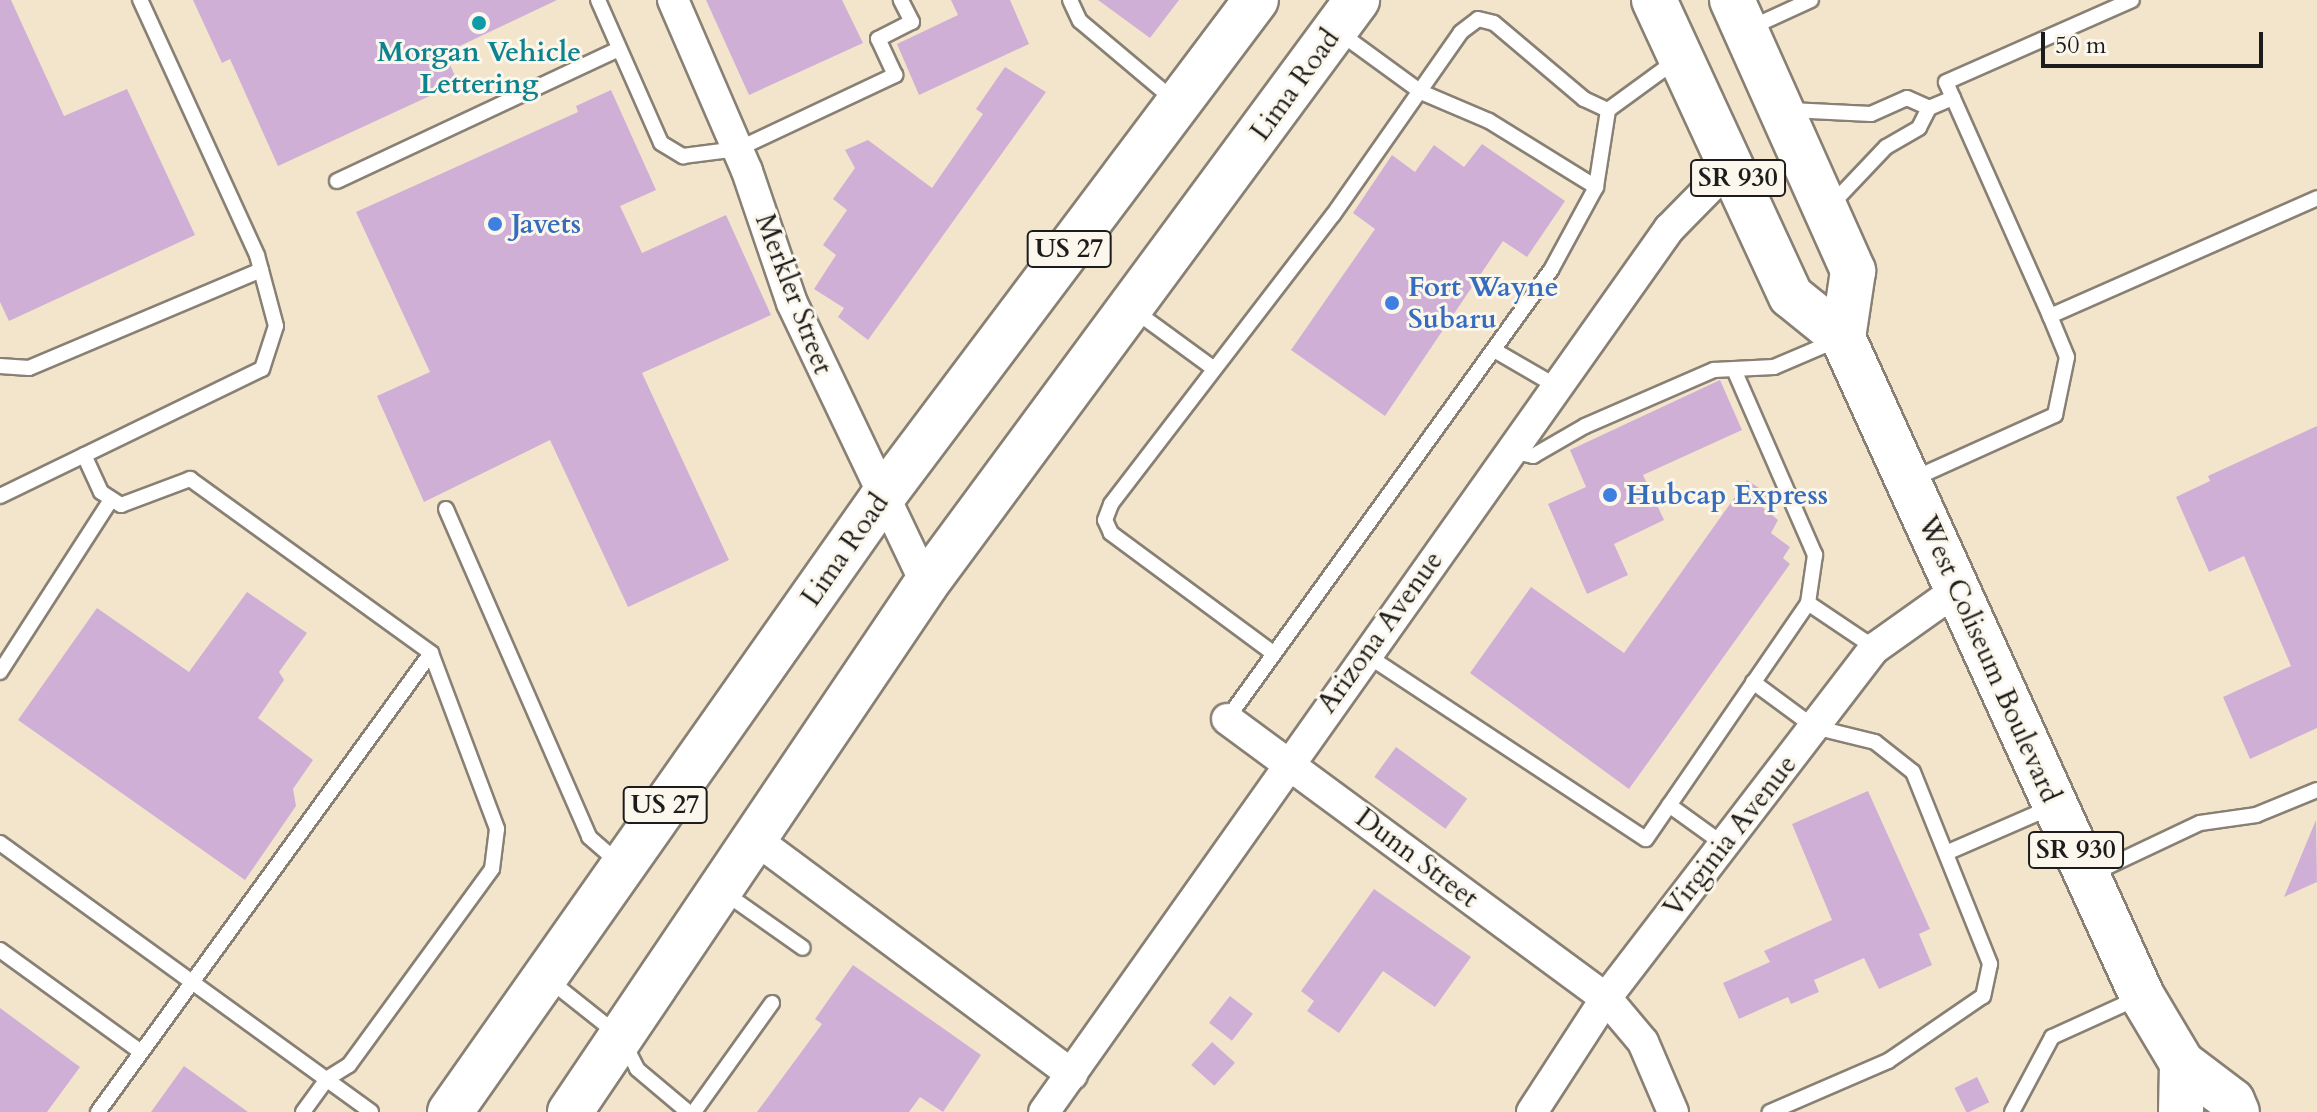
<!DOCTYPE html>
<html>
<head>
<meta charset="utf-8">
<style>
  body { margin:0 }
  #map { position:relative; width:2317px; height:1112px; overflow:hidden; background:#f3e5cc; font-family:Cardo,serif }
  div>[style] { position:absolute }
  .building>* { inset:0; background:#d0afd6; transform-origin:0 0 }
  .roads { filter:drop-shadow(2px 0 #888074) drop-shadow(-2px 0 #888074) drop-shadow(0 2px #888074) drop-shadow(0 -2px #888074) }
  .lane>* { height:14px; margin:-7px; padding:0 7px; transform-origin:7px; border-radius:7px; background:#fff }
  .street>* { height:30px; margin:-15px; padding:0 15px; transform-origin:15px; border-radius:15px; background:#fff }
  .highway>* { height:44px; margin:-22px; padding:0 22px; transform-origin:22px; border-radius:22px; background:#fff }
  .dots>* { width:22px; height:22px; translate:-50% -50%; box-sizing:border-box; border:4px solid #fbf7ec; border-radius:50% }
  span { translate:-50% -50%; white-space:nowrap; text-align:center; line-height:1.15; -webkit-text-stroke:6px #fbf7ec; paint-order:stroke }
  .shield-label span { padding:2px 6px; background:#fbf7ec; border:2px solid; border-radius:6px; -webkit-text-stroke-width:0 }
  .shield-label { font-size:26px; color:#1c1c1c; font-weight:700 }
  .culture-label { font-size:28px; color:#0d838f; font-weight:700 }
  .street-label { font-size:28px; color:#1c1c1c }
  .shop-label { font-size:28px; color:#366cbe; font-weight:700 }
  .left { translate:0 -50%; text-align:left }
  .scale { position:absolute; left:2041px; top:32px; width:222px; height:36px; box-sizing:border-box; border:4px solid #1c1c1c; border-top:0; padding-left:10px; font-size:24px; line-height:28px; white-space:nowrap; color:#1c1c1c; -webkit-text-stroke:6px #fbf7ec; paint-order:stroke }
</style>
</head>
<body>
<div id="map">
  <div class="building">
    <i style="clip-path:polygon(0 0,11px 0,64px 116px,127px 89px,195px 235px,9px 321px,0 302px)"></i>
    <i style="clip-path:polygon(193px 0,557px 0,445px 53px,458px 83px,278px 166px,230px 59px,222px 63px)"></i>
    <i style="clip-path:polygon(706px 0,842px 0,863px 43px,749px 95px)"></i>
    <i style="clip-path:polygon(951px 0,1010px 0,1029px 44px,919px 95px,897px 44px,958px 15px)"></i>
    <i style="clip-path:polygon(1098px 0,1179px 0,1150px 38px)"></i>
    <i style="clip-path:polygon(1005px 67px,1046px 92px,868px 340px,838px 317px,844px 308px,814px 289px,836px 255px,823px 245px,847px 210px,833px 199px,855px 168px,845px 150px,868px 140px,932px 188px,983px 114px,976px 109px)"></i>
    <i style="clip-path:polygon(611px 90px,656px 190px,620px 206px,642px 253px,726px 215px,771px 315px,642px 373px,729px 560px,628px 607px,550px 440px,424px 502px,377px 396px,430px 372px,356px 212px,578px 112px,576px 106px)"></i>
    <i style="clip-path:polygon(1482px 144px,1565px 201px,1527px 257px,1503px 241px,1385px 416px,1291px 350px,1375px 229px,1353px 213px,1392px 155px,1415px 172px,1434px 145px,1464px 167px)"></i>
    <i style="clip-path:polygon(1720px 380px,1742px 430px,1643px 475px,1664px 520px,1614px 544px,1628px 575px,1587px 594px,1548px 504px,1586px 487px,1570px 450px)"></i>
    <i style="clip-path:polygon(2317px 426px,2317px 728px,2250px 759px,2223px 697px,2291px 666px,2244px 556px,2209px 572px,2176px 497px,2210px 481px,2208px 476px)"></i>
    <i style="clip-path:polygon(1747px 480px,1768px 494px,1760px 505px,1778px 520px,1771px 533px,1790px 547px,1783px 558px,1790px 564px,1629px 789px,1470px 673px,1531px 587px,1624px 653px)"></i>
    <i style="clip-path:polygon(247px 592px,307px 633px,279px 672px,284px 680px,258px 718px,313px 760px,293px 789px,296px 806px,245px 880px,18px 720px,97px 608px,189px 672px)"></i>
    <i style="left:1396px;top:747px;width:88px;height:37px;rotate:36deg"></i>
    <i style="clip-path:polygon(1868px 791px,1930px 929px,1919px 934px,1932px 965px,1879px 989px,1864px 958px,1814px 980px,1819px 992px,1791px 1004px,1788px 997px,1739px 1019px,1723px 983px,1770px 962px,1764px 951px,1832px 920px,1792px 824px)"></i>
    <i style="clip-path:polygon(2316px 820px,2317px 882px,2284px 897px)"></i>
    <i style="clip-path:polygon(1374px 889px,1471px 957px,1435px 1007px,1383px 971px,1339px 1033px,1307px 1011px,1314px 1001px,1301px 991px)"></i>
    <i style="clip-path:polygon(853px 965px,981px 1055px,943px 1112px,920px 1097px,909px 1112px,757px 1112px,822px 1024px,815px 1019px)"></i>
    <i style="left:1230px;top:996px;width:29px;height:34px;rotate:38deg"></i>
    <i style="clip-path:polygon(0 1008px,80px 1067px,47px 1112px,0 1112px)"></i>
    <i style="left:1212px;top:1042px;width:31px;height:31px;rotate:42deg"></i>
    <i style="clip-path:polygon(184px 1066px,248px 1112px,151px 1112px)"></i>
    <i style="left:1977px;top:1077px;width:28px;height:25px;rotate:64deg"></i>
  </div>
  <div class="roads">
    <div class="lane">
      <i style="left:598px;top:0;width:156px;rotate:66.2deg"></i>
      <i style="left:661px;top:143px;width:26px;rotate:31deg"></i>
      <i style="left:683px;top:156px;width:55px;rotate:-7.3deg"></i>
      <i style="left:738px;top:149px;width:174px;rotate:-25.2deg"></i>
      <i style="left:895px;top:75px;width:40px;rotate:-115deg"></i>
      <i style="left:878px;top:39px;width:38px;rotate:-27deg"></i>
      <i style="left:912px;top:22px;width:25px;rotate:-117deg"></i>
      <i style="left:1070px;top:0;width:23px;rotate:65deg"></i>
      <i style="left:1080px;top:21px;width:124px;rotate:40.1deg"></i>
      <i style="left:1750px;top:28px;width:67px;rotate:-24.7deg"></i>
      <i style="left:1340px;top:33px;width:100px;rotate:36.1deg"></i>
      <i style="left:1421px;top:92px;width:74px;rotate:23.1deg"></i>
      <i style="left:1489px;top:121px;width:126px;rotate:31.7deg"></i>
      <i style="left:1953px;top:98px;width:239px;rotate:66deg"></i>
      <i style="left:2050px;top:316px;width:292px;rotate:-23.8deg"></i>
      <i style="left:1929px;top:108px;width:26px;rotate:-23deg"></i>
      <i style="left:1953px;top:98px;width:17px;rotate:-114deg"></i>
      <i style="left:1946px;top:82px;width:203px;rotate:-23.8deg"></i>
      <i style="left:1790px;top:110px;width:81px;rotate:2.8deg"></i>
      <i style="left:1871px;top:114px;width:39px;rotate:-24deg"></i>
      <i style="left:1907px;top:98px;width:24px;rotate:24deg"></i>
      <i style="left:1929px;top:108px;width:22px;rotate:117deg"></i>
      <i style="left:1919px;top:128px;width:38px;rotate:150deg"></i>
      <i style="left:1886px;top:147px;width:83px;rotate:133.5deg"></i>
      <i style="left:337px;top:181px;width:311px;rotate:-25.1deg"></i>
      <i style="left:1135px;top:311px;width:97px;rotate:36.2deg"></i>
      <i style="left:1494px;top:350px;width:72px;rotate:30.1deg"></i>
      <i style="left:0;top:366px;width:29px;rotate:4deg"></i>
      <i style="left:29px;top:368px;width:252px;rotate:-22.9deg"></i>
      <i style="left:1510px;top:451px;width:24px;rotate:12deg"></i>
      <i style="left:1533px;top:456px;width:60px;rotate:-30deg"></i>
      <i style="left:1585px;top:426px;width:141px;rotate:-23.5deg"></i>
      <i style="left:1714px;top:370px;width:60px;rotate:-2.9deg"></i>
      <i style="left:1774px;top:367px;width:66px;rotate:-23.1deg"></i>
      <i style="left:84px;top:455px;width:41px;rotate:65.3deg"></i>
      <i style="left:101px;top:492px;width:24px;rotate:33deg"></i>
      <i style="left:121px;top:505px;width:74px;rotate:-20.6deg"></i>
      <i style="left:190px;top:479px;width:297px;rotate:35.8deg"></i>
      <i style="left:431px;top:653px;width:188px;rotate:69.4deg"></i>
      <i style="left:497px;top:829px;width:40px;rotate:97.1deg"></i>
      <i style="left:492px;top:869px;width:243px;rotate:126.1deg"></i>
      <i style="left:349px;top:1065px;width:26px;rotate:148deg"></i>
      <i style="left:327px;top:1079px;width:41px;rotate:126deg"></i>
      <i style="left:1913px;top:479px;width:156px;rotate:-24.3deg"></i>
      <i style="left:2055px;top:415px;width:59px;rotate:-78.3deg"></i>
      <i style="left:2067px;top:357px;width:44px;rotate:-112.5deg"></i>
      <i style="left:0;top:496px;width:291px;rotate:-25.9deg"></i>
      <i style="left:262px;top:369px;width:45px;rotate:-72deg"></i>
      <i style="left:276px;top:326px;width:73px;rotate:-105deg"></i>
      <i style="left:257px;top:255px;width:281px;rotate:-114.6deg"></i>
      <i style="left:446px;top:509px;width:358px;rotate:66.4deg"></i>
      <i style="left:589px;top:837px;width:40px;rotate:41deg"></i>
      <i style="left:1808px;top:603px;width:81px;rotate:33.9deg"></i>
      <i style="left:1273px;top:653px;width:202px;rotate:-143.5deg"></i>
      <i style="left:1111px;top:533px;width:14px;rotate:-115deg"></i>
      <i style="left:1105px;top:520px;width:17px;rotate:-69deg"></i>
      <i style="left:1111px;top:504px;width:364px;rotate:-52.5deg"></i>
      <i style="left:1333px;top:215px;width:223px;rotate:-55deg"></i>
      <i style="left:1461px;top:32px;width:21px;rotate:-37deg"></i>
      <i style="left:1478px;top:19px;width:16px;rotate:14deg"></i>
      <i style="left:1494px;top:23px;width:118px;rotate:40.2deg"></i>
      <i style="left:1584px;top:99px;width:26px;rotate:25deg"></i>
      <i style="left:1365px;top:654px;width:336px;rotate:33.4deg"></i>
      <i style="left:1646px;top:839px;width:286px;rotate:-55.5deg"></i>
      <i style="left:1808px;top:603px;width:49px;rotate:-81.7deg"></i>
      <i style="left:1815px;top:555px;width:202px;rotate:-113.6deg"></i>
      <i style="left:0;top:672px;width:205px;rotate:-57.2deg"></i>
      <i style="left:1753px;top:682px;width:76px;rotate:36.4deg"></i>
      <i style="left:1814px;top:727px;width:63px;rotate:13.8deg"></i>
      <i style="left:1875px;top:742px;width:48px;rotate:38.3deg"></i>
      <i style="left:1913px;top:772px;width:207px;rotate:68.1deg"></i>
      <i style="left:1990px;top:964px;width:33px;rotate:102deg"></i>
      <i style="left:1983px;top:996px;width:115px;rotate:145.6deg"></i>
      <i style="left:1888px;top:1061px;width:129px;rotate:156.6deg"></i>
      <i style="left:1227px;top:719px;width:554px;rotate:-54.19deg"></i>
      <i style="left:1551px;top:270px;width:94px;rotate:-61.5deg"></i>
      <i style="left:1596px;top:187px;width:78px;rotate:-81.1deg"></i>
      <i style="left:1608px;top:110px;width:87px;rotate:-36.1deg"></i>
      <i style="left:1669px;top:805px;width:67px;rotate:35.8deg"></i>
      <i style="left:0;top:843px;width:458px;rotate:35.9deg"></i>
      <i style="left:1946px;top:853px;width:116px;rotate:-23.5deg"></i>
      <i style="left:2092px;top:874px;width:119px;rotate:-25.3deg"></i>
      <i style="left:2200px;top:823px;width:57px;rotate:-8.1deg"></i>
      <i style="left:2256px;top:815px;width:66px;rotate:-22.3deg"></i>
      <i style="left:725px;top:893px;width:95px;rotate:35.2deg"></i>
      <i style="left:0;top:950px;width:174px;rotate:35.9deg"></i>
      <i style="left:548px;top:979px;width:93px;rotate:38.5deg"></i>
      <i style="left:621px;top:1037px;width:36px;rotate:63deg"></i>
      <i style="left:637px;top:1069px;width:67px;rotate:40.1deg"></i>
      <i style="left:98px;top:1112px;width:567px;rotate:-54.04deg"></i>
      <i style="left:694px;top:1112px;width:134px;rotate:-54.4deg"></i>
      <i style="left:2012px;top:1112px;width:85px;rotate:-61.9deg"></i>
      <i style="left:2052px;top:1037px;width:94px;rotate:-24.4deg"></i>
    </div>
    <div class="street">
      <i style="left:673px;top:0;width:186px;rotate:66.6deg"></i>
      <i style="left:747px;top:171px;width:139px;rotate:71.2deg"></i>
      <i style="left:792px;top:303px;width:311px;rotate:64.5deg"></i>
      <i style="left:1227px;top:719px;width:471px;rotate:36.4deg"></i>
      <i style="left:1606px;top:998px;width:57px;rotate:49.9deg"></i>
      <i style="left:1643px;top:1042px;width:76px;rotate:66.8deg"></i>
      <i style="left:755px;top:839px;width:395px;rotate:36.6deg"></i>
      <i style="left:1044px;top:1112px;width:1082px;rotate:-54.71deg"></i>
      <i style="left:1669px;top:229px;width:90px;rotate:-45.5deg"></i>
      <i style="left:1532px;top:1112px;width:136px;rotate:-57deg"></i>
      <i style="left:1606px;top:998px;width:441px;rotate:-52.5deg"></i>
      <i style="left:1875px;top:648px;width:102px;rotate:-35.4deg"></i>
    </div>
    <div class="highway">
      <i style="left:1654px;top:0;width:326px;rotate:65.2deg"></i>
      <i style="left:1791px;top:296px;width:67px;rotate:38.9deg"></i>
      <i style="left:1843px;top:338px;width:723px;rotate:65.56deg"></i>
      <i style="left:2142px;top:996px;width:78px;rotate:59.2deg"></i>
      <i style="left:2182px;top:1063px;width:63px;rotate:37.2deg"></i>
      <i style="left:2232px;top:1101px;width:12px;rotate:66deg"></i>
      <i style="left:1732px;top:0;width:297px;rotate:65.9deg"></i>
      <i style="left:1853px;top:271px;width:68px;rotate:98.5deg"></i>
      <i style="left:450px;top:1112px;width:749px;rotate:-54.89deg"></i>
      <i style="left:881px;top:499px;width:624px;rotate:-53.08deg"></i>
      <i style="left:570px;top:1112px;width:637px;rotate:-56.01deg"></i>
      <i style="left:926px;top:584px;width:726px;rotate:-53.57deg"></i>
      <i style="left:2181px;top:1112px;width:49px;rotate:-88.8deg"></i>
    </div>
  </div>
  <div class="dots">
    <i style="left:479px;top:23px;background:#0f9aa8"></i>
    <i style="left:495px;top:224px;background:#3f7fe0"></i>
    <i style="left:1392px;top:303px;background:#3f7fe0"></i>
    <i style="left:1610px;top:495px;background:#3f7fe0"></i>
  </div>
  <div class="shield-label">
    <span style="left:1738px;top:178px">SR 930</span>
    <span style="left:1069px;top:249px">US 27</span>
    <span style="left:665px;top:805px">US 27</span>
    <span style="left:2076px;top:850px">SR 930</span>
  </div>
  <div class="culture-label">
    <span style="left:479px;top:68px">Morgan Vehicle<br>Lettering</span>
  </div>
  <div class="street-label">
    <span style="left:1295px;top:85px;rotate:-54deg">Lima Road</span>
    <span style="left:794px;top:294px;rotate:69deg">Merkler Street</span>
    <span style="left:845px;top:550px;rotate:-55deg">Lima Road</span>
    <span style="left:1380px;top:632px;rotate:-54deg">Arizona Avenue</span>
    <span style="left:1989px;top:659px;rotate:66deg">West Coliseum Boulevard</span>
    <span style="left:1730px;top:836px;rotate:-52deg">Virginia Avenue</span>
    <span style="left:1417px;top:858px;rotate:37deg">Dunn Street</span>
  </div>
  <div class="shop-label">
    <span class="left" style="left:511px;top:224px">Javets</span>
    <span class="left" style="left:1408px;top:303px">Fort Wayne<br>Subaru</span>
    <span class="left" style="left:1626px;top:495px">Hubcap Express</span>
  </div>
  <div class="scale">50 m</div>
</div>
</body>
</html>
